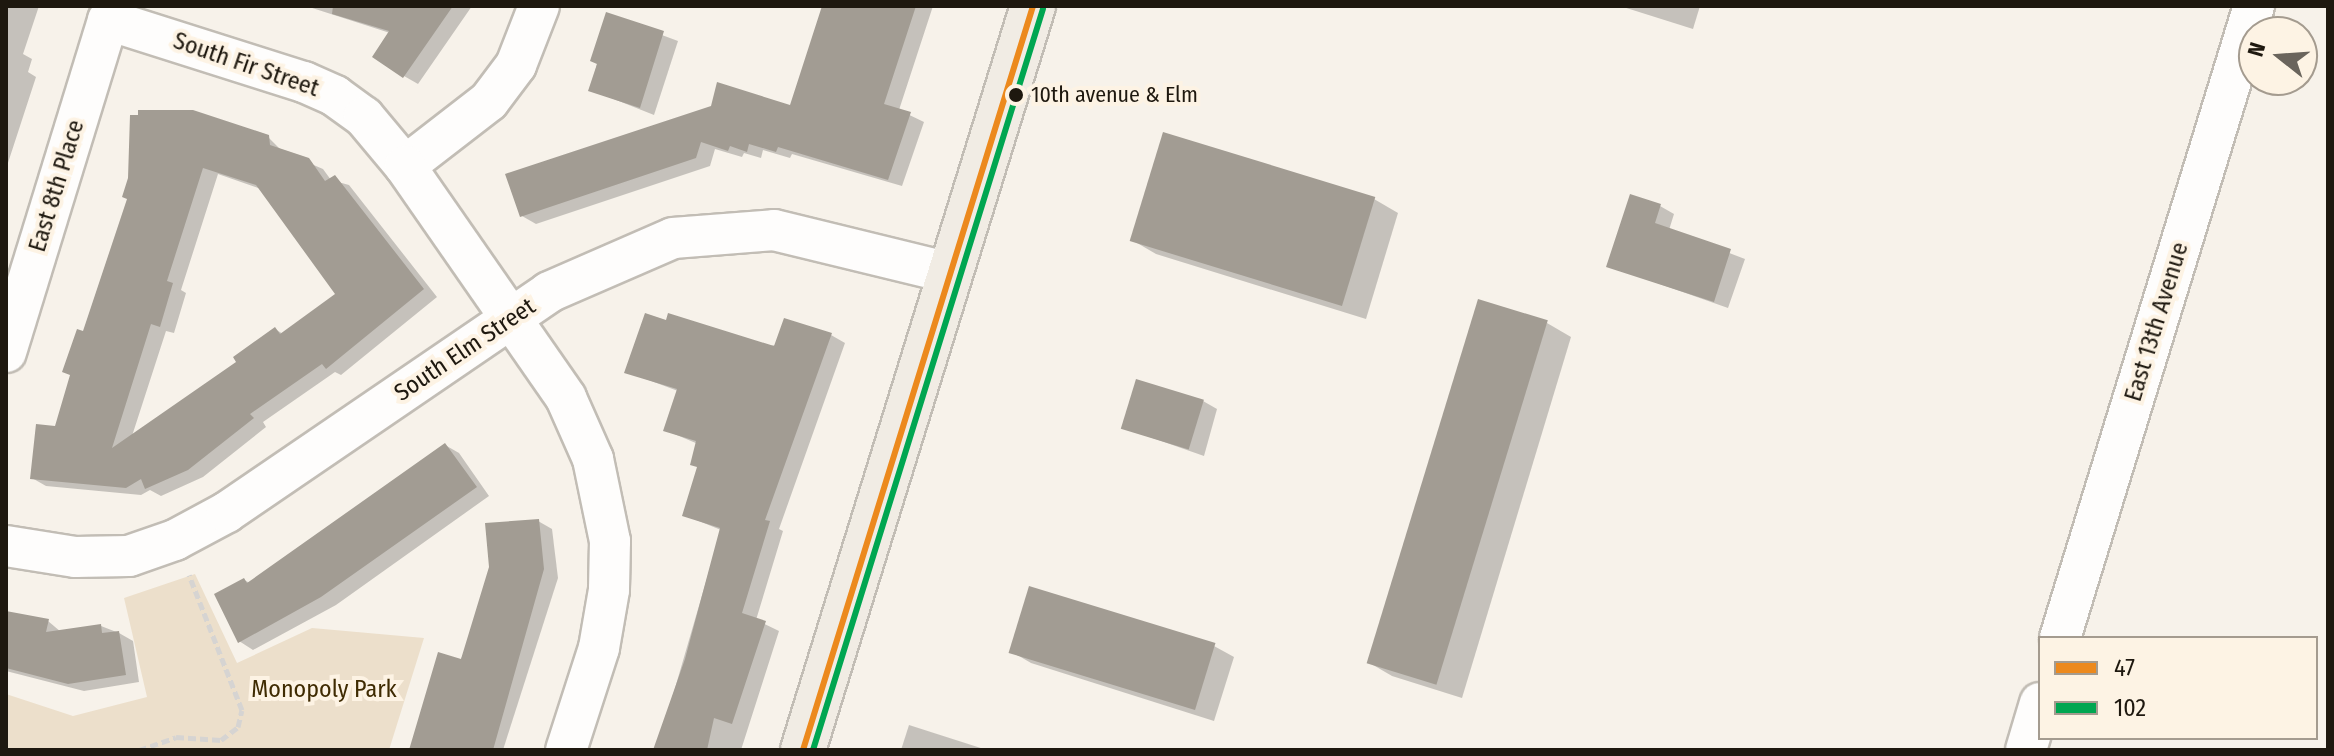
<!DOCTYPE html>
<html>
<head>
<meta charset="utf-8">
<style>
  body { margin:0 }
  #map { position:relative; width:2334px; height:756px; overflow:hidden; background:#f7f2ea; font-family:"Fira Sans Condensed",sans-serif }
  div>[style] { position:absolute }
  .green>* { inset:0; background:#ecdfcb }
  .shadow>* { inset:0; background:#0003 }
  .building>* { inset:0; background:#a29c93; transform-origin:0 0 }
  .path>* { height:5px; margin-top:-2.5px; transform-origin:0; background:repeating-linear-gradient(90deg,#d6d4d2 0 8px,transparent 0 12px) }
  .roads { filter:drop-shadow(2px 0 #c2bdb5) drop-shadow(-2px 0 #c2bdb5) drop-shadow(0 2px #c2bdb5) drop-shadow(0 -2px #c2bdb5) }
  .minor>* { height:40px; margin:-20px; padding:0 20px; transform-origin:20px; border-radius:20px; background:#fefdfc }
  .major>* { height:44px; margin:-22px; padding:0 22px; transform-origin:22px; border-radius:22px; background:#f1ece4 }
  .bus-1>* { height:6px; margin:-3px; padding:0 3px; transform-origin:3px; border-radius:3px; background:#ec891d }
  .bus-2>* { height:6px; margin:-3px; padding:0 3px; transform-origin:3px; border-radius:3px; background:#00a651 }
  .dots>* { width:22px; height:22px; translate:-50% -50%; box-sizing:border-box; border:4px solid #fdf3e4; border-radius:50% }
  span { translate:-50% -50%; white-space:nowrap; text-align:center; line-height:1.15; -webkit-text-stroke:8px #fdf3e4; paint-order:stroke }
  .bus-label { font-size:22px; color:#1e180f }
  .left { translate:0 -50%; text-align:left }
  .street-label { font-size:24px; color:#1e180f }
  .park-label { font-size:24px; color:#3f2b02 }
  .frame { position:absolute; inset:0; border:8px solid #1e180f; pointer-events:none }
  .legend { position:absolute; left:2038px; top:636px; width:280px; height:104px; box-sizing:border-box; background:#fdf3e4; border:2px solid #a49b8f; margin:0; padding:10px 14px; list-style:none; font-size:24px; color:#1e180f }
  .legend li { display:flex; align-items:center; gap:16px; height:40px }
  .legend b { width:40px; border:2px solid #a49b8f }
  .north { position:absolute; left:2238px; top:16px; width:80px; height:80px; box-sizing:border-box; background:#fdf3e4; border:2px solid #a49b8f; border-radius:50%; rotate:287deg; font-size:22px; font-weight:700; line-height:32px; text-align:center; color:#1e180f }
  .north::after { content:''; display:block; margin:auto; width:28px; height:36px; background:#6a645c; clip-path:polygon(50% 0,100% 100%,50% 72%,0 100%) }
</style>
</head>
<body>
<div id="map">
  <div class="green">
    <i style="clip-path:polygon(195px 574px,237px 663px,312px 628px,424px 638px,389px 750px,6px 750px,6px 694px,73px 716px,147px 697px,124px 598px)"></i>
  </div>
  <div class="shadow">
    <i style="clip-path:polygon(6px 6px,39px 6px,23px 54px,32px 59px,28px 72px,36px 77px,6px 169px)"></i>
    <i style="clip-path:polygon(306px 6px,472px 6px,418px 84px,404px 76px,390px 33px)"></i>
    <i style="clip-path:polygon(825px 6px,933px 6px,899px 110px,924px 122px,902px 186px,792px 154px,790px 158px,763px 150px,761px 158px,744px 153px,742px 157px,715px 149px,710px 166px,536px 224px,522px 216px,508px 175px,791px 107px)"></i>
    <i style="clip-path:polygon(1620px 6px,1700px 6px,1693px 29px)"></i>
    <i style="clip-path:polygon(608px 15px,678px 41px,654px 115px,591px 90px)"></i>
    <i style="clip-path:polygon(evenodd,268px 137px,283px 152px,323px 169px,331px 180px,349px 185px,437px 297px,341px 375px,335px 372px,263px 422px,266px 427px,203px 477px,161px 496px,150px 490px,141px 495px,46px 486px,32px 478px,56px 428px,129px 199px,268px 137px,218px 174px,261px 189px,338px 294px,283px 334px,275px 329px,239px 362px,132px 436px,166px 331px,174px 333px,186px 293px,181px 290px,218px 174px)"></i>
    <i style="clip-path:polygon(1374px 199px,1398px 213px,1366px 319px,1156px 254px,1132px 240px)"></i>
    <i style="clip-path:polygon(1660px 206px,1674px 214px,1669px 230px,1745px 259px,1728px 308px,1609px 266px)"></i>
    <i style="clip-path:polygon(1547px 323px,1571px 337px,1462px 698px,1392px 676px,1368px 662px)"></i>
    <i style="clip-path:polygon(831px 335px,845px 343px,779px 529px,783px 531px,756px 620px,779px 631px,741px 750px,657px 750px,721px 530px,684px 515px,699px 468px,698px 444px,665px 430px,678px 391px,627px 372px)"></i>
    <i style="clip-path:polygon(1203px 401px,1217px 409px,1204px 456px,1124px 428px)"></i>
    <i style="clip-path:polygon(445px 445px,459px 453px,489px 496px,336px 605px,253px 650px,239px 641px,244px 580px,250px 583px)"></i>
    <i style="clip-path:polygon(538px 521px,552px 529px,558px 578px,503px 750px,410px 750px)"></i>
    <i style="clip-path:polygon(6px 613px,48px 621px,61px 632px,101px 626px,119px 633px,133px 641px,139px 682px,84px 691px,6px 671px)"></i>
    <i style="clip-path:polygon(1214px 646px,1234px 657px,1214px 721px,1031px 663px,1012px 652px)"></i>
    <i style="clip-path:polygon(909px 725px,987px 750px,901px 750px)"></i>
  </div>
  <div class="building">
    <i style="clip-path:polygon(333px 6px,453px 6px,403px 78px,372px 57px,389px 31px,332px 14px)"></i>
    <i style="clip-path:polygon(822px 6px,916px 6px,884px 104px,911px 112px,888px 180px,778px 147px,776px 152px,749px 144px,747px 152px,730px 146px,728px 151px,701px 142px,696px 158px,520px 217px,505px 174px,711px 106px,717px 82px,790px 105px)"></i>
    <i style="clip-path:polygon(606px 12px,664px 31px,640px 108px,588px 91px,597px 64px,590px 61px)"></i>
    <i style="clip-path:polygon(evenodd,138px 110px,193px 110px,269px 135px,270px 145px,309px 158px,325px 181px,335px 175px,424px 289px,326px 369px,322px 364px,250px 414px,254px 418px,188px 470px,145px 489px,141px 479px,126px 488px,30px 479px,36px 424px,55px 426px,70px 375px,62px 372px,77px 329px,83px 331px,127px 199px,122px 197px,128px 178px,130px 115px,138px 115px,138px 110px,203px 168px,256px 185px,335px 294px,280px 334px,275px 327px,233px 357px,236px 362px,112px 448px,151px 324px,160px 327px,173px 283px,167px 281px,203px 168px)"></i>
    <i style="left:1163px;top:132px;width:222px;height:114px;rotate:17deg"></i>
    <i style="clip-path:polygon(1630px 194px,1661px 204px,1655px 223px,1731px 249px,1714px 302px,1606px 267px)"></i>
    <i style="left:1478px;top:299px;width:73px;height:381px;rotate:17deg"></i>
    <i style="clip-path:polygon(645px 313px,666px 320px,668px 313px,774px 346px,784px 318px,832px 333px,765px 520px,770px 521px,742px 613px,766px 621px,732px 724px,714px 718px,707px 750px,653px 750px,685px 659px,720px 528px,682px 516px,697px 467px,690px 465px,696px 441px,663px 431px,677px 389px,624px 373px)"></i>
    <i style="left:1136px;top:379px;width:71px;height:52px;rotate:17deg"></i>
    <i style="clip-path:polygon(445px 443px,477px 487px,321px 597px,238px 643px,214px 594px,244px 578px,247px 583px)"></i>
    <i style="clip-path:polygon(539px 519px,544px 569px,493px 750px,409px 750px,438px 652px,461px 659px,489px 567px,485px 523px)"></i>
    <i style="left:1029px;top:586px;width:195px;height:70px;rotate:17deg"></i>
    <i style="clip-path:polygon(6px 611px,49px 619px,46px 632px,101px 624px,102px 633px,119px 631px,126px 675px,68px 684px,6px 668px)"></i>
  </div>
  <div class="path">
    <i style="left:139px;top:750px;width:39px;rotate:-19deg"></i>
    <i style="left:176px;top:737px;width:45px;rotate:3.8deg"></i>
    <i style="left:221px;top:740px;width:21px;rotate:-37deg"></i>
    <i style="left:238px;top:727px;width:17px;rotate:-77deg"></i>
    <i style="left:242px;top:710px;width:145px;rotate:-111.4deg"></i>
  </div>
  <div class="roads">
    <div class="minor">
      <i style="left:405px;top:166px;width:106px;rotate:-37.7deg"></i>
      <i style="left:489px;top:101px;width:45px;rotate:-53.1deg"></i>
      <i style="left:516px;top:65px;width:63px;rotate:-68.7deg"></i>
      <i style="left:6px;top:352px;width:347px;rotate:-72.9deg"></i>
      <i style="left:108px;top:20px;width:206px;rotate:17.6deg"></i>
      <i style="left:304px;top:82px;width:34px;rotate:24deg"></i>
      <i style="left:335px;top:96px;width:36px;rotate:36deg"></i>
      <i style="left:364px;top:117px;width:64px;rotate:50.1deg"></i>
      <i style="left:405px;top:166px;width:282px;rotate:55.2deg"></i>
      <i style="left:566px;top:398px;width:67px;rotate:66.1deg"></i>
      <i style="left:593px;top:459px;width:84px;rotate:78.3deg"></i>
      <i style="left:610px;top:541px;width:49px;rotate:91.2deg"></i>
      <i style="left:609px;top:590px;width:59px;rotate:99.8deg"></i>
      <i style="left:599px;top:648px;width:107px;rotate:107.9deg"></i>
      <i style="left:6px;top:546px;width:70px;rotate:9.1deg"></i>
      <i style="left:75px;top:557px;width:54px;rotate:-1.1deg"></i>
      <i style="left:129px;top:556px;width:49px;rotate:-19.2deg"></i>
      <i style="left:175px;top:540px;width:59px;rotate:-28.3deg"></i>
      <i style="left:227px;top:512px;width:390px;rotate:-34.3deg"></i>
      <i style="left:549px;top:292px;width:135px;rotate:-23.5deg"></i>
      <i style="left:673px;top:238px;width:101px;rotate:-4.5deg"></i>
      <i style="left:774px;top:230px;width:181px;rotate:13.7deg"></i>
      <i style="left:2060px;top:638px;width:661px;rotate:-72.94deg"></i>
      <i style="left:2026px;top:750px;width:49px;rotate:-73.4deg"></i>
    </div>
    <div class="major">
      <i style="left:803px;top:750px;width:779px;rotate:-72.82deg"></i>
    </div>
  </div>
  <div class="bus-1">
    <i style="left:803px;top:750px;width:779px;rotate:-72.82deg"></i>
  </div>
  <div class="bus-2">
    <i style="left:813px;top:750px;width:776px;rotate:-72.76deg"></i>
  </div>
  <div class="dots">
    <i style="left:1016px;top:95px;background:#1e180f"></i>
  </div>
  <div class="bus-label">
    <span class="left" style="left:1031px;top:95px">10th avenue &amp; Elm</span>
  </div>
  <div class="street-label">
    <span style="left:246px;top:65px;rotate:19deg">South Fir Street</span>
    <span style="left:57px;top:186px;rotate:-73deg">East 8th Place</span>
    <span style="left:2157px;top:322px;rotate:-73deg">East 13th Avenue</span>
    <span style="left:465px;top:350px;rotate:-34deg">South Elm Street</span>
  </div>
  <div class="park-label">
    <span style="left:324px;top:690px">Monopoly Park</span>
  </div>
  <div class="frame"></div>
  <ul class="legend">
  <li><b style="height:10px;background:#ec891d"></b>47</li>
  <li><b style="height:10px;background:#00a651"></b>102</li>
  </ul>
  <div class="north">N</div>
</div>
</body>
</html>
